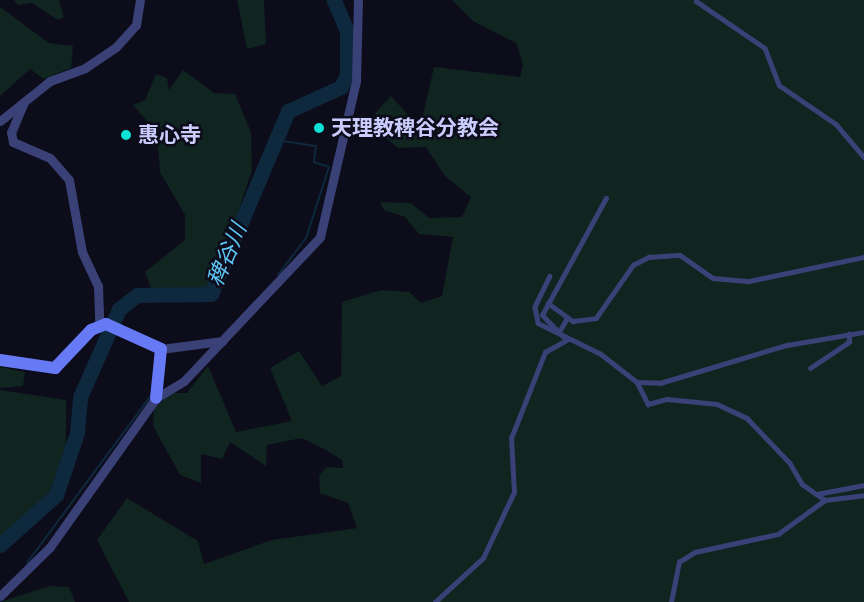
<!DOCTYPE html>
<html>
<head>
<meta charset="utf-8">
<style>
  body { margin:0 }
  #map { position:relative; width:864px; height:602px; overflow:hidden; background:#0c0c1b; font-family:Roboto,"Noto Sans JP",sans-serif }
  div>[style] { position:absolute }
  .green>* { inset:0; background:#102420 }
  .stream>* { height:2px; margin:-1px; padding:0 1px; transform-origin:1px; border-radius:1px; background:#0e283d }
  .river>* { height:15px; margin:-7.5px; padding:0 7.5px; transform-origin:7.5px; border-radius:7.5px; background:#0e283d }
  .lane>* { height:4.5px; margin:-2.25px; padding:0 2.25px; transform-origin:2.25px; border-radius:2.25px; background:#3a4177 }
  .street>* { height:9px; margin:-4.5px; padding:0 4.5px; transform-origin:4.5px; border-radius:4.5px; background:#3a4177 }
  .secondary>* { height:12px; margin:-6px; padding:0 6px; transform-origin:6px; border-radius:6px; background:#677af5 }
  .dots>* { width:16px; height:16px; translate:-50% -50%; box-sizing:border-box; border:3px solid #0c0c1b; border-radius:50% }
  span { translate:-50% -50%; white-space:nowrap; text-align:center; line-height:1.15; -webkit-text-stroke:5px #0c0c1b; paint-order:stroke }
  .poi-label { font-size:21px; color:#c9ccfc; font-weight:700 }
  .left { translate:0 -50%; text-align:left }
  .water-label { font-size:22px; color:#5ec7f5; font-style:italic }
</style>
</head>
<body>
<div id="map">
  <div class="green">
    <i style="clip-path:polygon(14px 0,59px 0,64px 17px,58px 20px,32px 3px,18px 5px)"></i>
    <i style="clip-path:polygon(237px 0,264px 0,266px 44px,247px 49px)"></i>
    <i style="clip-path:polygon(452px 0,864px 0,864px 602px,129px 602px,97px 540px,127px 498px,198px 541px,204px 564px,272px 540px,357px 528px,348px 503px,320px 493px,319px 475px,327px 467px,343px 468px,342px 460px,324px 449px,302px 438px,267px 445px,266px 466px,230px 442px,222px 459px,201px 454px,201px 483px,180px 475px,153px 426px,154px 409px,169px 393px,187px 393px,208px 366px,236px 432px,292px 421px,270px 368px,299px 351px,322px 386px,341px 376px,342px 302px,381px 290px,409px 292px,421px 303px,442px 296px,453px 237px,419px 234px,405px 217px,384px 210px,380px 202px,411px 203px,429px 218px,462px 217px,471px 197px,445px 176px,426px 147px,398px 148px,367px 122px,391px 96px,413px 120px,422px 119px,434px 67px,520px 77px,523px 64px,516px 43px,473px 21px)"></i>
    <i style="clip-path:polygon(0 7px,49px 43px,73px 46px,71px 68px,44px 79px,30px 69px,0 96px)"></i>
    <i style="clip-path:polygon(183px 70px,214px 93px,235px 94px,251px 132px,252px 170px,213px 288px,187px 295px,151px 288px,145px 272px,185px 240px,185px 215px,160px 172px,157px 133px,133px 105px,145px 100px,156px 74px,167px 78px,169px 90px)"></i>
    <i style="clip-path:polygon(0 367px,25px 372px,23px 386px,0 388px)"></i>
    <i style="clip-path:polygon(0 390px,66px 400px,66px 452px,57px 481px,51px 494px,0 542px)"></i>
    <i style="clip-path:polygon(49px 586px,69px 587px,75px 602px,0 602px)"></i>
  </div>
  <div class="stream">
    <i style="left:276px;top:140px;width:40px;rotate:8.5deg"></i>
    <i style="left:316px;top:146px;width:16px;rotate:97deg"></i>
    <i style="left:314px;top:162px;width:16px;rotate:18deg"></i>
    <i style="left:329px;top:167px;width:75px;rotate:107.9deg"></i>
    <i style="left:306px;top:238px;width:46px;rotate:127.1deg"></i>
    <i style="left:27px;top:563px;width:207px;rotate:-53.5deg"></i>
  </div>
  <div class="river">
    <i style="left:0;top:545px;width:75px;rotate:-41.8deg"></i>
    <i style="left:56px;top:495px;width:65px;rotate:-71.3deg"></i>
    <i style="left:77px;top:433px;width:36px;rotate:-85deg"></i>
    <i style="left:80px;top:397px;width:96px;rotate:-66.1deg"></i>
    <i style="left:119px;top:309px;width:23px;rotate:-38deg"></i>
    <i style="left:137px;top:295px;width:74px;rotate:-0.8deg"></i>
    <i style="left:211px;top:294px;width:199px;rotate:-67.2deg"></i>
    <i style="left:288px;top:111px;width:58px;rotate:-24.4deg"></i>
    <i style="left:341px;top:87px;width:14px;rotate:-65deg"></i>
    <i style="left:347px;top:74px;width:43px;rotate:-90deg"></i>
    <i style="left:347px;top:31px;width:34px;rotate:-113deg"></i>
  </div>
  <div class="lane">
    <i style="left:696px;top:1px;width:83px;rotate:34.3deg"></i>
    <i style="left:765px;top:48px;width:40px;rotate:69deg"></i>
    <i style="left:779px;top:85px;width:69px;rotate:34.4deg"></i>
    <i style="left:836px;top:124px;width:43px;rotate:49.7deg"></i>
    <i style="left:550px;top:276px;width:34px;rotate:116deg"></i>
    <i style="left:535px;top:307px;width:16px;rotate:79deg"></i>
    <i style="left:538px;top:323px;width:70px;rotate:26.2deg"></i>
    <i style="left:601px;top:354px;width:46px;rotate:37.9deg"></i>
    <i style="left:637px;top:382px;width:23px;rotate:2deg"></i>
    <i style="left:660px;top:383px;width:133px;rotate:-16.7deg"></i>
    <i style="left:787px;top:345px;width:78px;rotate:-9.6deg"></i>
    <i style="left:548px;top:303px;width:31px;rotate:36deg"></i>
    <i style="left:573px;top:321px;width:23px;rotate:-7deg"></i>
    <i style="left:596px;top:318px;width:65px;rotate:-55.1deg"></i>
    <i style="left:633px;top:265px;width:18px;rotate:-27deg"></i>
    <i style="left:649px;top:257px;width:31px;rotate:-4deg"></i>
    <i style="left:680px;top:255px;width:40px;rotate:34.9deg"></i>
    <i style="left:713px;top:278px;width:36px;rotate:5deg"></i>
    <i style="left:749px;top:281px;width:117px;rotate:-11.8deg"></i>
    <i style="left:559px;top:332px;width:16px;rotate:-60deg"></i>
    <i style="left:563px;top:337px;width:30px;rotate:-134deg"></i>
    <i style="left:542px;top:315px;width:133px;rotate:-61.3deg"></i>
    <i style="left:810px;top:368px;width:47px;rotate:-33.7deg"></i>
    <i style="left:849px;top:342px;width:8px;rotate:-90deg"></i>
    <i style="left:637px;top:382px;width:25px;rotate:63deg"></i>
    <i style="left:648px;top:404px;width:20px;rotate:-15deg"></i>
    <i style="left:667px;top:399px;width:50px;rotate:5.7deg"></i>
    <i style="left:717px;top:404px;width:33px;rotate:25deg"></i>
    <i style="left:747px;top:418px;width:62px;rotate:46.3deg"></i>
    <i style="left:790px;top:463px;width:24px;rotate:60deg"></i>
    <i style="left:802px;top:484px;width:28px;rotate:35deg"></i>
    <i style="left:817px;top:494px;width:48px;rotate:-10.8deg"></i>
    <i style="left:435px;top:602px;width:65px;rotate:-42.5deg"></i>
    <i style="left:483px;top:558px;width:73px;rotate:-64.8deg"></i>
    <i style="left:514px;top:492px;width:54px;rotate:-93.2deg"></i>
    <i style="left:511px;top:438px;width:22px;rotate:-68deg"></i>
    <i style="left:519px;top:418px;width:71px;rotate:-68.5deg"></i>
    <i style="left:545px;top:352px;width:26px;rotate:-29deg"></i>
    <i style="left:671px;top:602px;width:41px;rotate:-78.7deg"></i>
    <i style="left:679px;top:562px;width:19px;rotate:-32deg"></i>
    <i style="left:695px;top:552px;width:85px;rotate:-12.2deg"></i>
    <i style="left:778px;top:534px;width:58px;rotate:-35.9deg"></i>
    <i style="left:825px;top:500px;width:39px;rotate:-7deg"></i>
  </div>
  <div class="street">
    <i style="left:24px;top:102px;width:33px;rotate:113deg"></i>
    <i style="left:11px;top:132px;width:10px;rotate:79deg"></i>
    <i style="left:13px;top:142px;width:40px;rotate:23.4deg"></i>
    <i style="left:50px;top:158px;width:29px;rotate:49deg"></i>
    <i style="left:69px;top:180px;width:73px;rotate:79.8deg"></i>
    <i style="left:82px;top:252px;width:38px;rotate:65deg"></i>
    <i style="left:98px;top:286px;width:38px;rotate:88deg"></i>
    <i style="left:0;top:121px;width:64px;rotate:-38.7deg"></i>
    <i style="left:50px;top:81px;width:37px;rotate:-20deg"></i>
    <i style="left:85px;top:68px;width:37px;rotate:-34deg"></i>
    <i style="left:116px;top:47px;width:30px;rotate:-48deg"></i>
    <i style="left:136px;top:25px;width:25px;rotate:-81deg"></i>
    <i style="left:161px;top:349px;width:62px;rotate:-7.5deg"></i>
    <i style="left:0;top:596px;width:70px;rotate:-44.4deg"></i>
    <i style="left:50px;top:547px;width:183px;rotate:-54.6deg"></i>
    <i style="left:156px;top:398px;width:33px;rotate:-31deg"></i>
    <i style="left:184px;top:381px;width:198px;rotate:-46.6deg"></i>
    <i style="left:320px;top:237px;width:160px;rotate:-77deg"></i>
    <i style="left:356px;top:81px;width:81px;rotate:-88.6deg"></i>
  </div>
  <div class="secondary">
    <i style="left:0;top:360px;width:56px;rotate:8.3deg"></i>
    <i style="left:55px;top:368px;width:52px;rotate:-46.5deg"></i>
    <i style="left:91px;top:330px;width:16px;rotate:-22deg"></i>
    <i style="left:106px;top:324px;width:60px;rotate:24.4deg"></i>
    <i style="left:161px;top:349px;width:49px;rotate:95.8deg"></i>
  </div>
  <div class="dots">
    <i style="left:319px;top:128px;background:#0ee2d5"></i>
    <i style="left:126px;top:135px;background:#0ee2d5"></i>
  </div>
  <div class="poi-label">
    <span class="left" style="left:331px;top:128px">天理教稗谷分教会</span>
    <span class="left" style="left:138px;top:135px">惠心寺</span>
  </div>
  <div class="water-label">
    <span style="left:227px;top:255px;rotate:-67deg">稗谷川</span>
  </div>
</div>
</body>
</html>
